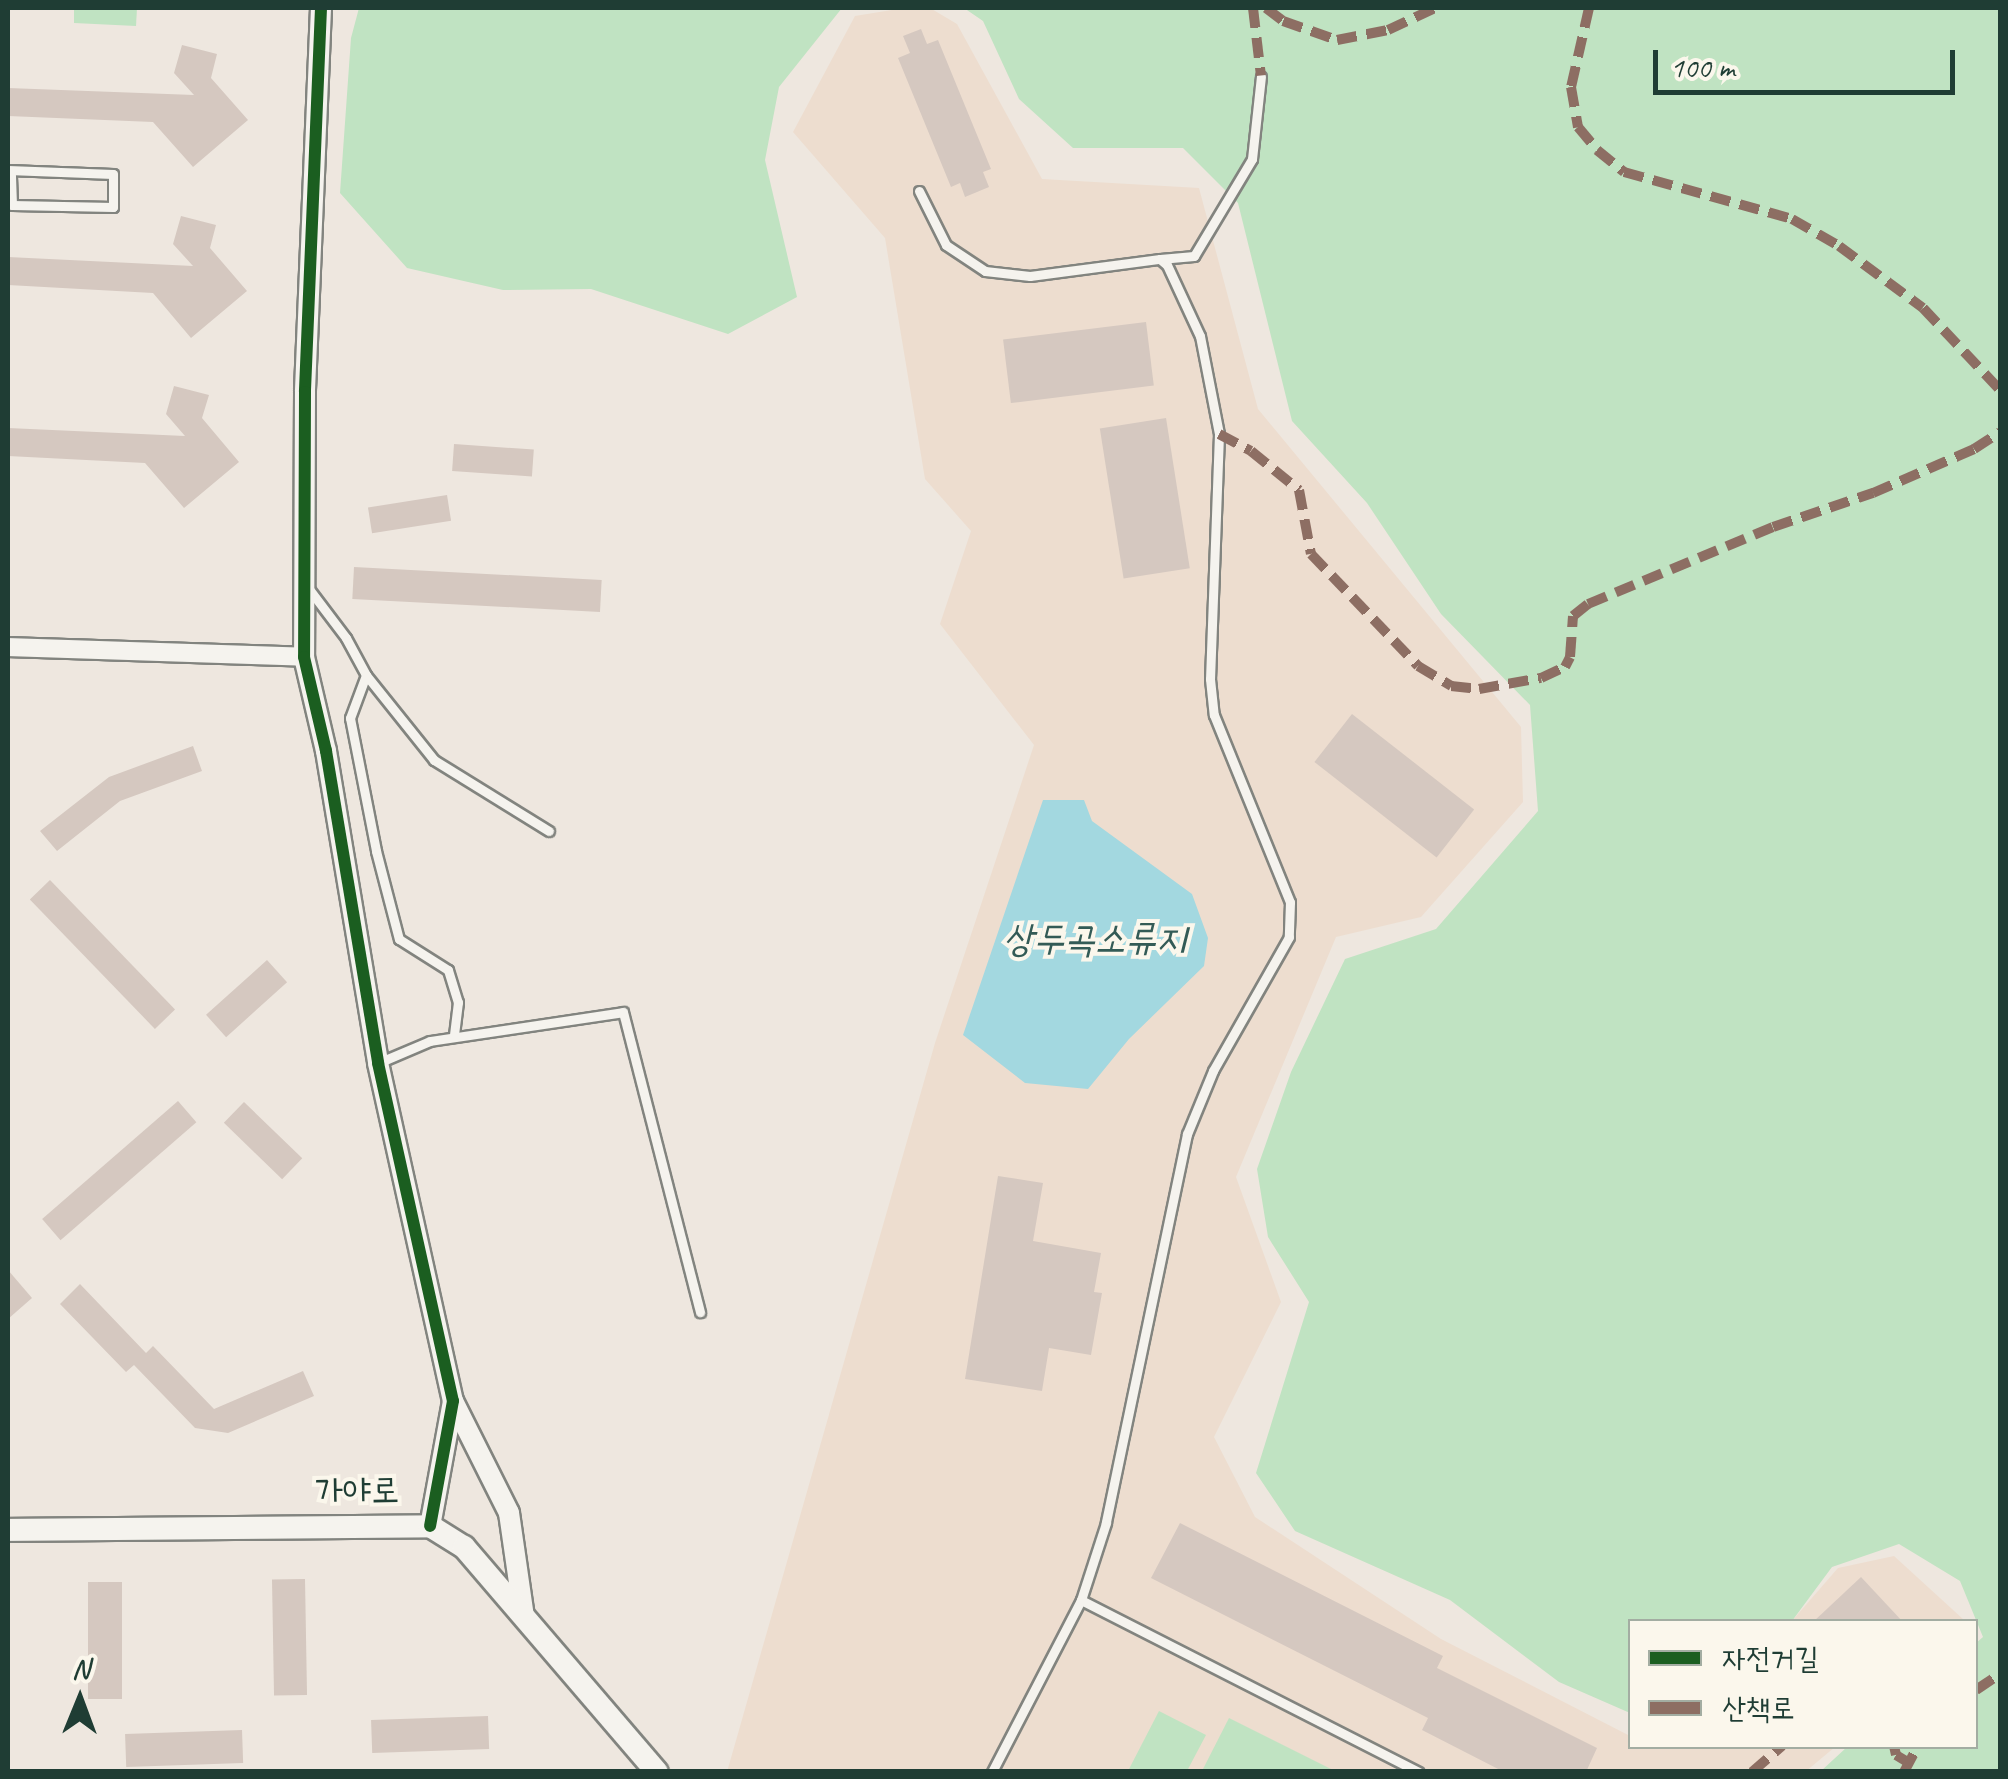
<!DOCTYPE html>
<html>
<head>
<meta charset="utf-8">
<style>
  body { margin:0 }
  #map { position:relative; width:2008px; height:1779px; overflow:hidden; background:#eee7df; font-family:Caveat,"Poor Story",sans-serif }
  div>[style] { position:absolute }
  .built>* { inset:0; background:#edddcf }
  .green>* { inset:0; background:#c0e3c2 }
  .water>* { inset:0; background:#a3d8e0 }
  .building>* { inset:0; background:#d5c8c0; transform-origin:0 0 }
  .roads { filter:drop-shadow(2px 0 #82847f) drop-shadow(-2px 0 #82847f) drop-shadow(0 2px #82847f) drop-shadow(0 -2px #82847f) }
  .service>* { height:9px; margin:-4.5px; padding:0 4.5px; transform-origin:4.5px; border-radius:4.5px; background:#f5f3ee }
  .minor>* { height:18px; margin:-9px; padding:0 9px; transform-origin:9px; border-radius:9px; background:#f5f3ee }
  .tertiary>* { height:20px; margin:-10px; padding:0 10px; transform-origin:10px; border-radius:10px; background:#f5f3ee }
  .secondary>* { height:22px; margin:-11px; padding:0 11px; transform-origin:11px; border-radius:11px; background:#f5f3ee }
  .quiet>* { height:10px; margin-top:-5px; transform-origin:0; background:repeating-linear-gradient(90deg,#8d6e63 0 20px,transparent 0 30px) }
  .cycleway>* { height:12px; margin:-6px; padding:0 6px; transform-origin:6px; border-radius:6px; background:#1b5e20 }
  span { translate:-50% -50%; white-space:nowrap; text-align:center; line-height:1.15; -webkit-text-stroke:8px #fbf7ec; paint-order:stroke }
  .street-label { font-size:35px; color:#1f3d34 }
  .water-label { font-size:38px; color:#335b56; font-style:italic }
  .frame { position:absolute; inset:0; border:10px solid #1f3d34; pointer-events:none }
  .legend { position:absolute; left:1628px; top:1619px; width:350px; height:130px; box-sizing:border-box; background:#fbf7ec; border:2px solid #a3ada2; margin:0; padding:12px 18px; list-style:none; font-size:30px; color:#1f3d34 }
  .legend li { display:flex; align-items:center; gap:20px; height:50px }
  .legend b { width:50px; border:2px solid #a3ada2 }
  .north { position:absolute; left:30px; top:1649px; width:100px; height:100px; -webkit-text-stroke:8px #fbf7ec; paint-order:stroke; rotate:1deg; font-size:28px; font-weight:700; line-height:40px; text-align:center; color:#1f3d34 }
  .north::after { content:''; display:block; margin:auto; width:35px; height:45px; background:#1f3d34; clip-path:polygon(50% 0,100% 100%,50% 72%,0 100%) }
  .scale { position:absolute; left:1653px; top:50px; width:302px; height:45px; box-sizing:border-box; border:5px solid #1f3d34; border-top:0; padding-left:12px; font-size:30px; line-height:35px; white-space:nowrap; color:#1f3d34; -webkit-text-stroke:8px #fbf7ec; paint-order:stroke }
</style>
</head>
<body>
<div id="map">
  <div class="built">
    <i style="clip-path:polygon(904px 8px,930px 8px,957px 24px,1042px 179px,1199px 188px,1258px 409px,1521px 727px,1523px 802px,1421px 917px,1336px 937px,1236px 1177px,1281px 1302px,1214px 1437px,1255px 1517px,1441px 1639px,1630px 1736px,1630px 1746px,1835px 1747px,1805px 1772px,727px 1772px,935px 1043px,1034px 745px,940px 624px,971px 531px,925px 479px,885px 238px,793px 132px,855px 16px)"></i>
    <i style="clip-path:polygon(1894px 1556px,1964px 1620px,1791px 1622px,1838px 1568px)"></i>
  </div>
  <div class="green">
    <i style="clip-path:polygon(74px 8px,137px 8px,136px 26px,74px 23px)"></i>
    <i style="clip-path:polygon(359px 8px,842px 8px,779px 87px,765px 160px,797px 297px,728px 334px,591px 289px,503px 290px,407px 268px,340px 193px,351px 38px)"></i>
    <i style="clip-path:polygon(964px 8px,2000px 8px,2000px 1771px,1821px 1771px,1847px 1747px,1976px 1746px,1976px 1643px,1983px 1637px,1960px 1581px,1899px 1544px,1832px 1567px,1792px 1621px,1630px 1622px,1630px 1713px,1559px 1682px,1450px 1600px,1295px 1531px,1256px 1473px,1309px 1302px,1268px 1237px,1257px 1169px,1291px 1072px,1345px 959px,1436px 929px,1538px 811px,1530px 705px,1441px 614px,1367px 503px,1292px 421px,1238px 203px,1183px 148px,1073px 148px,1019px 99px,983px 21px)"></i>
    <i style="clip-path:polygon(1159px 1711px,1206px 1735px,1187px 1771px,1128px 1771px)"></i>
    <i style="clip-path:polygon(1229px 1718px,1335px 1771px,1202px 1771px)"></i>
  </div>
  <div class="water">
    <i style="clip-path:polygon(1043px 800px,1084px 800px,1092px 821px,1192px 894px,1208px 938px,1204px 966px,1129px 1039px,1088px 1089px,1025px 1083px,963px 1035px)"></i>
  </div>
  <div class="building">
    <i style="clip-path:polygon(921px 29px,927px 44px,938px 40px,991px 169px,983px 172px,989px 187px,965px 197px,960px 183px,951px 187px,898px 58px,910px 53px,903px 36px)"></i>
    <i style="clip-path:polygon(182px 45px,217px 54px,211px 78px,248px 120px,193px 167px,153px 122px,8px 116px,8px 88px,194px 95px,174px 73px)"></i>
    <i style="clip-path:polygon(181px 216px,216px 225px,210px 248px,247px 291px,191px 338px,153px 293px,8px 285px,8px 257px,193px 266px,173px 244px)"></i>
    <i style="left:1146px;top:322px;width:64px;height:144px;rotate:83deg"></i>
    <i style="clip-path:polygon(174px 386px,209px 395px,202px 418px,239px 462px,184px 508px,145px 463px,8px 456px,8px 428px,185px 436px,166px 414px)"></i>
    <i style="left:1166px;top:418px;width:152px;height:67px;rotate:81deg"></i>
    <i style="left:454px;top:444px;width:80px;height:27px;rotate:4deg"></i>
    <i style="left:447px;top:495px;width:26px;height:80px;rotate:81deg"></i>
    <i style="left:354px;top:567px;width:248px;height:32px;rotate:3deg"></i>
    <i style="left:1352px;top:714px;width:155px;height:61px;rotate:38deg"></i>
    <i style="clip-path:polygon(193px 746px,202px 771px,120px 801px,57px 851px,40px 831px,109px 777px)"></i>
    <i style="left:50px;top:880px;width:180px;height:28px;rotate:46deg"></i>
    <i style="left:267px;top:960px;width:30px;height:82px;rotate:48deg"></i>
    <i style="left:178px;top:1101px;width:28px;height:180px;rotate:49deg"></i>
    <i style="left:244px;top:1102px;width:81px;height:29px;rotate:44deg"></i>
    <i style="clip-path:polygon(998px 1176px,1043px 1183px,1033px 1241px,1101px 1253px,1094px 1292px,1102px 1293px,1091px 1355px,1049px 1348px,1042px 1391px,965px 1379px)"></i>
    <i style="clip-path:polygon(8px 1270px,32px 1298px,8px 1319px)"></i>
    <i style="clip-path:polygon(80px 1284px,146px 1353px,153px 1346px,214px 1409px,303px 1371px,314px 1396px,228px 1433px,195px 1428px,134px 1365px,126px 1372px,60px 1304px)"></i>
    <i style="clip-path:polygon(1180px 1523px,1443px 1656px,1437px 1668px,1597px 1748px,1586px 1772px,1504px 1772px,1422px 1730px,1428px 1718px,1151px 1578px)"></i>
    <i style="clip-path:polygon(1861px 1577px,1903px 1622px,1813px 1622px)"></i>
    <i style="left:305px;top:1579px;width:116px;height:33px;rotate:89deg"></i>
    <i style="left:88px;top:1582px;width:34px;height:117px"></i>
    <i style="left:488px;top:1716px;width:33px;height:117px;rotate:88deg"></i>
    <i style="left:242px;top:1730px;width:33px;height:117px;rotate:88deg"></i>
  </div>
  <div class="roads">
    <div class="service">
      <i style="left:8px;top:170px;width:105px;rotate:2.2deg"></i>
      <i style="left:113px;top:174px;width:33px;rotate:90deg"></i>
      <i style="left:113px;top:207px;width:101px;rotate:-178.9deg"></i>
      <i style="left:12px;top:205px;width:32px;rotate:-92deg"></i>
      <i style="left:919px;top:191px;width:60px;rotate:63.4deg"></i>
      <i style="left:946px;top:245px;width:47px;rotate:33.7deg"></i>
      <i style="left:985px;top:271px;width:45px;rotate:6.3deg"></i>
      <i style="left:1030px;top:276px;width:131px;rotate:-7.5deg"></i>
      <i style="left:1160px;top:259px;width:9px;rotate:41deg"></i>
      <i style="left:1167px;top:265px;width:78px;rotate:65.1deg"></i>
      <i style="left:1200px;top:336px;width:100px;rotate:79deg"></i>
      <i style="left:1219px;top:434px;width:245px;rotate:92.1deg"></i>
      <i style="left:1210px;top:679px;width:36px;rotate:84deg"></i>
      <i style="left:1214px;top:715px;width:202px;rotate:67.9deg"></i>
      <i style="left:1290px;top:902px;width:35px;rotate:92deg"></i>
      <i style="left:1289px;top:937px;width:154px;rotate:119.6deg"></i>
      <i style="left:1213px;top:1071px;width:68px;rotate:112.4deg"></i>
      <i style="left:1187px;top:1134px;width:397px;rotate:101.8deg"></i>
      <i style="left:1106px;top:1523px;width:81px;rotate:108deg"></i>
      <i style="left:1081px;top:1600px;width:194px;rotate:117.4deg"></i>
      <i style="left:1160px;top:259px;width:34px;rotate:-5deg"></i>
      <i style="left:1194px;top:256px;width:113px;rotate:-59.1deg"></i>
      <i style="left:1252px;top:159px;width:83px;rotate:-83.8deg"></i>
      <i style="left:309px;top:589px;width:61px;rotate:52.9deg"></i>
      <i style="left:346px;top:638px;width:42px;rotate:61.6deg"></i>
      <i style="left:366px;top:675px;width:46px;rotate:110.4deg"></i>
      <i style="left:350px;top:718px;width:136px;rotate:78.9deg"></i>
      <i style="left:376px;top:851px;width:91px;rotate:75.4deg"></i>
      <i style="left:399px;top:939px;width:58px;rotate:32.3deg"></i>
      <i style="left:448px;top:970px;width:34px;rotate:73deg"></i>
      <i style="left:458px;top:1002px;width:35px;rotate:97deg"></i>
      <i style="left:366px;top:675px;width:109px;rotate:51.3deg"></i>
      <i style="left:434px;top:760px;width:135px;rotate:31.7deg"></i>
      <i style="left:378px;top:1063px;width:56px;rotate:-22.9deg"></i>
      <i style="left:430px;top:1041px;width:195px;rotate:-8.5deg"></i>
      <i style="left:623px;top:1012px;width:310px;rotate:75.6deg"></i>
      <i style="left:1081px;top:1600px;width:379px;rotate:27deg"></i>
    </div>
    <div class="minor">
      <i style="left:8px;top:647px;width:296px;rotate:1.9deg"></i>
    </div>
    <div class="tertiary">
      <i style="left:321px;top:8px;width:384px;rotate:92.4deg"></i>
      <i style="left:305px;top:392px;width:265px;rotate:90.2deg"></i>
      <i style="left:304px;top:657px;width:97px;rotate:76.8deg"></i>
      <i style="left:326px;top:751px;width:316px;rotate:80.5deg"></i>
      <i style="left:378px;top:1063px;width:346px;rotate:77.5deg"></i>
      <i style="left:453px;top:1401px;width:127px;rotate:100.4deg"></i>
      <i style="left:453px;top:1401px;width:125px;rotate:63.4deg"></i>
      <i style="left:509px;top:1513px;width:105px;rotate:81.8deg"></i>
    </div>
    <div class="secondary">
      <i style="left:8px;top:1530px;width:422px;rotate:-0.5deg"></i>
      <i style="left:430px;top:1526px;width:40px;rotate:32deg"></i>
      <i style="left:464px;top:1547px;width:296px;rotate:49.4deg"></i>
    </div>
  </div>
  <div class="quiet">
    <i style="left:1253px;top:8px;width:68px;rotate:83.3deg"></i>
    <i style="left:1266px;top:8px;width:21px;rotate:37deg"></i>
    <i style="left:1283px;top:21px;width:57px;rotate:19.4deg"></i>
    <i style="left:1337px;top:40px;width:52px;rotate:-11.1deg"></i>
    <i style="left:1388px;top:30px;width:52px;rotate:-25.1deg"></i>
    <i style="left:1589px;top:8px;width:81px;rotate:102.8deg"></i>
    <i style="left:1571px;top:87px;width:41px;rotate:80.1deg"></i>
    <i style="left:1578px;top:127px;width:30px;rotate:50deg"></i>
    <i style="left:1597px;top:150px;width:35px;rotate:39deg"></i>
    <i style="left:1624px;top:172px;width:174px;rotate:15.6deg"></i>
    <i style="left:1792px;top:219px;width:54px;rotate:29.9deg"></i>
    <i style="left:1839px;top:246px;width:104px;rotate:36.4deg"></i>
    <i style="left:1923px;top:308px;width:112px;rotate:46.8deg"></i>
    <i style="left:1219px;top:434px;width:36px;rotate:28deg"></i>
    <i style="left:1251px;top:451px;width:62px;rotate:39.1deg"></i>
    <i style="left:1299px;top:490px;width:65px;rotate:79.4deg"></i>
    <i style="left:1311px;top:554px;width:155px;rotate:46.3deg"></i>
    <i style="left:1418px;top:666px;width:39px;rotate:31deg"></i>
    <i style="left:1451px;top:686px;width:28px;rotate:6deg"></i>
    <i style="left:1479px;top:689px;width:63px;rotate:-10.1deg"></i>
    <i style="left:1541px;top:678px;width:26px;rotate:-25deg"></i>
    <i style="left:1565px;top:667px;width:11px;rotate:-63deg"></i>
    <i style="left:1570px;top:657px;width:41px;rotate:-85.8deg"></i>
    <i style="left:1573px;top:616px;width:19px;rotate:-39deg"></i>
    <i style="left:1588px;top:604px;width:200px;rotate:-22.6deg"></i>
    <i style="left:1773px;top:527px;width:106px;rotate:-18.8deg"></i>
    <i style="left:1873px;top:493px;width:110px;rotate:-23.5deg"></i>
    <i style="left:1974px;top:449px;width:31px;rotate:-33deg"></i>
    <i style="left:1976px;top:1690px;width:29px;rotate:-34deg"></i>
    <i style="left:1894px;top:1746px;width:9px;rotate:77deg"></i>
    <i style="left:1896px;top:1755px;width:12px;rotate:31deg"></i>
    <i style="left:1752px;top:1772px;width:40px;rotate:-41deg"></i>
    <i style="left:1904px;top:1772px;width:30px;rotate:-62deg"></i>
  </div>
  <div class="cycleway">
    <i style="left:321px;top:8px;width:384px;rotate:92.4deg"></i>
    <i style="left:305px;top:392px;width:265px;rotate:90.2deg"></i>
    <i style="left:304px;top:657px;width:97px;rotate:76.8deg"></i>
    <i style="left:326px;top:751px;width:316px;rotate:80.5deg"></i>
    <i style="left:378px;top:1063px;width:346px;rotate:77.5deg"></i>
    <i style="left:453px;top:1401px;width:127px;rotate:100.4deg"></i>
  </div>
  <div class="street-label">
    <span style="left:357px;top:1491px;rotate:-1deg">가야로</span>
  </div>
  <div class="water-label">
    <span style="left:1095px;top:939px">상두곡소류지</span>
  </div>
  <div class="frame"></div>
  <ul class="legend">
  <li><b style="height:12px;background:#1b5e20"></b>자전거길</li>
  <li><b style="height:12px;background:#8d6e63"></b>산책로</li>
  </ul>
  <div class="north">N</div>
  <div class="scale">100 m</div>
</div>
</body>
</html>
